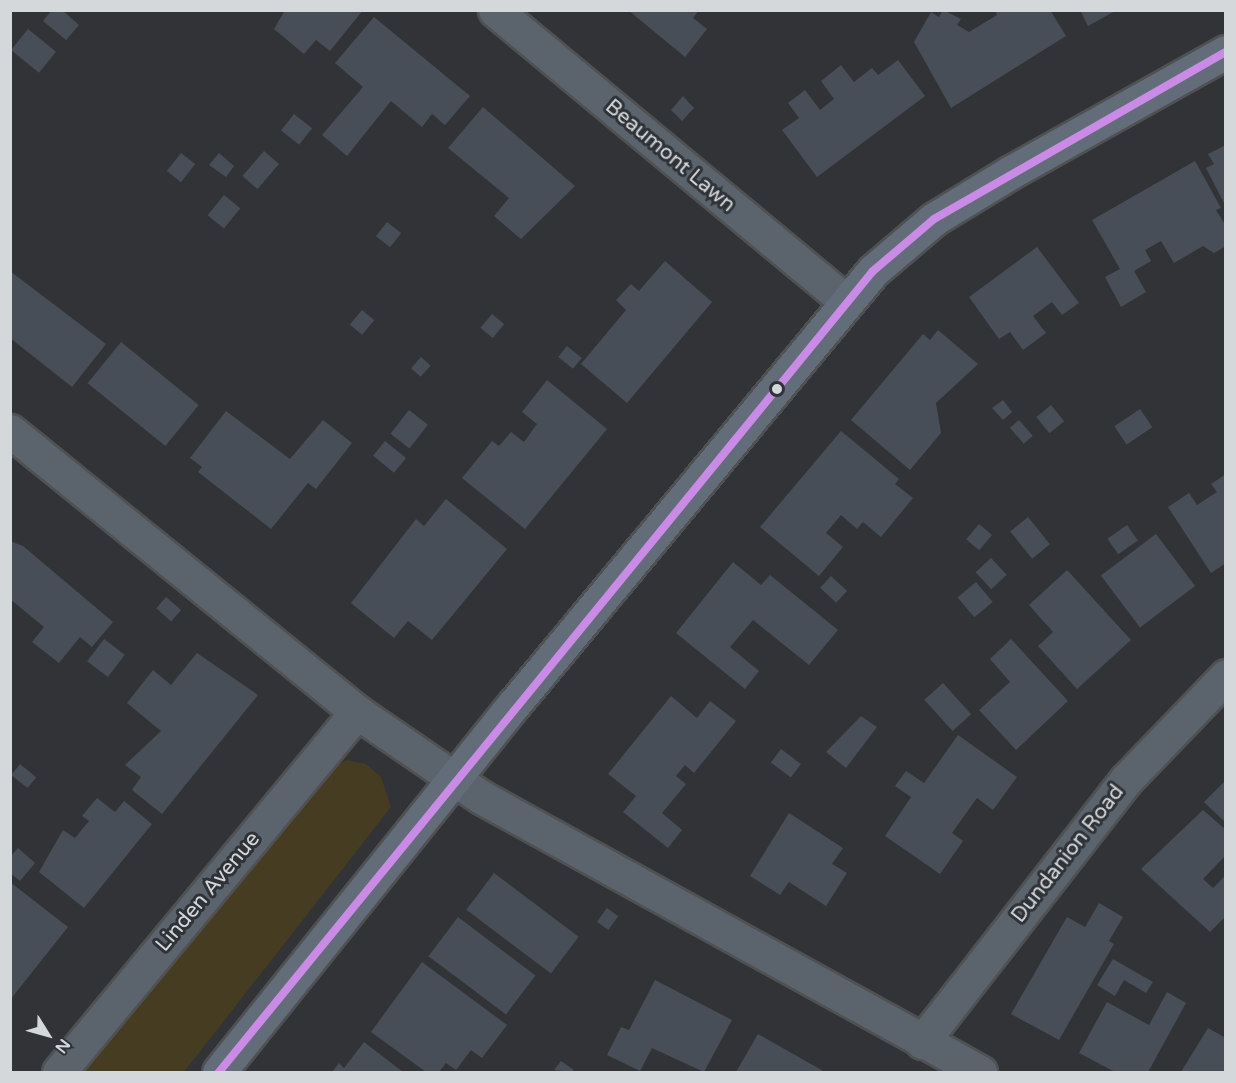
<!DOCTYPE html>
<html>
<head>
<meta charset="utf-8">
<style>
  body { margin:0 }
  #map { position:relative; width:1236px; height:1083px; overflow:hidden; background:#313336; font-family:"Varela Round",sans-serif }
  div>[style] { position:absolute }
  .green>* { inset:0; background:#453c21 }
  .building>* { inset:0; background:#484e57; transform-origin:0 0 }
  .roads { filter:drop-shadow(2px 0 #4f5153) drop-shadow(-2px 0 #4f5153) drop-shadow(0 2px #4f5153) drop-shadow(0 -2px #4f5153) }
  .street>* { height:33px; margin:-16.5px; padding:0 16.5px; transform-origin:16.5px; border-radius:16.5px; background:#5b636c }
  .secondary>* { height:33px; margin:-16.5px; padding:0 16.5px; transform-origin:16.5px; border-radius:16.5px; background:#636d7a }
  .bus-1>* { height:8px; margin:-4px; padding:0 4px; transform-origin:4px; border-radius:4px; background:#ca8be6 }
  .dots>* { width:16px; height:16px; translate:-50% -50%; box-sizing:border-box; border:3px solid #2f3338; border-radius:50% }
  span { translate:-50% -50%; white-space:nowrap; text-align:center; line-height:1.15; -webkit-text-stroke:6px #2f3338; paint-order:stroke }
  .street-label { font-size:21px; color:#d5d8db }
  .frame { position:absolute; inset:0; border:12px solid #d5d8db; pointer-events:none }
  .north { position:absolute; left:18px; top:1005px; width:60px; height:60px; -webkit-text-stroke:4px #2f3338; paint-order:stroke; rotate:127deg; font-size:16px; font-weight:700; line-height:24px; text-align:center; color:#d5d8db }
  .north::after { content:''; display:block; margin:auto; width:21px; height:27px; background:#d5d8db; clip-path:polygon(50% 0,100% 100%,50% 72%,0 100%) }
</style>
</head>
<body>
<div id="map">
  <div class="green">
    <i style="clip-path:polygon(347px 760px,366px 764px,381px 777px,391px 807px,184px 1072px,80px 1072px,327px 770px)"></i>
  </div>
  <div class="building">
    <i style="clip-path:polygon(52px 10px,62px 10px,79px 25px,66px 40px,43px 21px)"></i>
    <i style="clip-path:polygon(285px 10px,363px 10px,330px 51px,316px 40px,304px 54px,274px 29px)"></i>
    <i style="clip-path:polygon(628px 10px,699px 10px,693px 18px,707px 29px,685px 57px)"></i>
    <i style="clip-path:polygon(943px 10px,961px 19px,957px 25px,969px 32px,997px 15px,995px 10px,1050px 10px,1066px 36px,951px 108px,914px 42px,931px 12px,939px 17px)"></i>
    <i style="clip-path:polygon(1080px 10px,1117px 10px,1088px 26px)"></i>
    <i style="clip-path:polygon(374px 17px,470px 96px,445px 125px,432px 114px,422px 127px,391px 101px,347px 156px,322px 135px,363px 87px,335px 63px)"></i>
    <i style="left:28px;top:29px;width:36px;height:27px;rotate:39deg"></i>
    <i style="clip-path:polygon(898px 60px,925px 96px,817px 177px,782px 130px,799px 118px,788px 103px,805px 90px,820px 110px,834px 99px,821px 81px,841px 65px,854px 82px,872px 68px,878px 75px)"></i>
    <i style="clip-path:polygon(683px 96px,694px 108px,682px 121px,671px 110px)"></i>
    <i style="clip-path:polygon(483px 107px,575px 186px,521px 239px,494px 216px,509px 198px,448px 148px)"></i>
    <i style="left:294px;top:114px;width:23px;height:21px;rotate:38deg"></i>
    <i style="clip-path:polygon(1226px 145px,1226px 207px,1206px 168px,1214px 164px,1208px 154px)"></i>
    <i style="left:264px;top:151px;width:20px;height:33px;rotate:41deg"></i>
    <i style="left:181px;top:153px;width:18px;height:23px;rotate:38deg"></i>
    <i style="clip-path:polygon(219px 153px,234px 166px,226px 177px,209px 165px)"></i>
    <i style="clip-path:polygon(1195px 161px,1221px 208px,1216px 210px,1226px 226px,1226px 246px,1214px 253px,1203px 246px,1174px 263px,1161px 241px,1145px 250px,1151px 261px,1134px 271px,1146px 292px,1121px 307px,1105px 277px,1120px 269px,1092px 220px)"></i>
    <i style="left:224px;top:195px;width:21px;height:26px;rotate:39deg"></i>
    <i style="left:387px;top:222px;width:18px;height:18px;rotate:38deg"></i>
    <i style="clip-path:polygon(1037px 247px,1079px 303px,1062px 315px,1052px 302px,1033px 316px,1046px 333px,1023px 350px,1010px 332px,999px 339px,969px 297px)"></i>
    <i style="clip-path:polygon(665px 261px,712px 302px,627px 403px,581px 364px,626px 310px,616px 300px,631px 284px,639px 291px)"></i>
    <i style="clip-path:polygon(10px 271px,106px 344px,72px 387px,10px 338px)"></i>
    <i style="left:362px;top:310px;width:16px;height:19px;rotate:40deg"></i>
    <i style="left:492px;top:314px;width:16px;height:18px;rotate:40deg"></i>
    <i style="clip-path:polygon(938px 330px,978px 364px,936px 403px,941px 433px,910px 470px,851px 420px,923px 334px,930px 340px)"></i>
    <i style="left:121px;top:342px;width:100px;height:53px;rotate:39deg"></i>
    <i style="left:567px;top:346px;width:19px;height:14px;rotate:39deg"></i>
    <i style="left:421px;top:357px;width:13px;height:15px;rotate:42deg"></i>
    <i style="clip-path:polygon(547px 380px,607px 429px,525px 529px,462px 478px,492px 441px,499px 446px,511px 432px,524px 442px,537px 424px,522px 412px)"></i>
    <i style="clip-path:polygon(1003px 400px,1012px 412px,1003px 420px,992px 408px)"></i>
    <i style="left:1051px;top:405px;width:21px;height:19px;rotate:51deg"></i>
    <i style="left:1140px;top:409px;width:22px;height:31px;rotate:56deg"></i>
    <i style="left:409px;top:410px;width:24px;height:30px;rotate:38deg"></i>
    <i style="clip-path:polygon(226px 411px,290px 459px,323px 420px,352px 443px,316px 489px,308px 483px,271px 529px,198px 472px,202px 467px,190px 458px)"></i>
    <i style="left:1019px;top:420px;width:21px;height:12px;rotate:49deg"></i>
    <i style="clip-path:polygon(841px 431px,899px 479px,895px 484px,913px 498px,881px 537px,863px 522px,857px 529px,841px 515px,826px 533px,843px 547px,819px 576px,760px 527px)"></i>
    <i style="left:385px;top:441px;width:27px;height:19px;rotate:39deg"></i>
    <i style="clip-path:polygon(1226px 474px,1226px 563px,1211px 573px,1168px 507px,1189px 493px,1197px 505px,1217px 492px,1211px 484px)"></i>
    <i style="clip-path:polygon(446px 499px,507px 549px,432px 640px,408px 621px,394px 638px,351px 603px,416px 519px,424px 526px)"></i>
    <i style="left:1028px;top:517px;width:35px;height:23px;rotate:51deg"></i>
    <i style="left:979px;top:524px;width:17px;height:20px;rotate:40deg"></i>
    <i style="left:1127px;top:525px;width:19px;height:24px;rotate:55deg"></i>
    <i style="left:1156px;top:534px;width:65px;height:69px;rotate:53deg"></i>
    <i style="clip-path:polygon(10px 541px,23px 546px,113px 622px,92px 647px,80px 637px,59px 663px,32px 642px,44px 627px,10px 599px)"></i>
    <i style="left:991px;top:558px;width:23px;height:21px;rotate:47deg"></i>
    <i style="clip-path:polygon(733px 562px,761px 585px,770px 575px,838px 630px,809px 665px,753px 620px,730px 647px,759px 671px,745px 689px,676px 633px)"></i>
    <i style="clip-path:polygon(1067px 570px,1131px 640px,1077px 689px,1038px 646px,1053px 632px,1029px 605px)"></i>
    <i style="left:831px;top:576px;width:22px;height:16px;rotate:43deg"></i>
    <i style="left:976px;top:582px;width:26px;height:24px;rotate:50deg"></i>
    <i style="left:166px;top:597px;width:20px;height:15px;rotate:41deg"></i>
    <i style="left:104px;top:639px;width:26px;height:28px;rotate:37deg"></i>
    <i style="clip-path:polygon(1011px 639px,1068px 701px,1016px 750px,979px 710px,1010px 682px,990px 659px)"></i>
    <i style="clip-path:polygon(197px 653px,258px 695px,162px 814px,132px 790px,141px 777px,125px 765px,161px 731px,127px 703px,153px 670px,171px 685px)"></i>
    <i style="left:943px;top:683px;width:42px;height:25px;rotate:48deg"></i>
    <i style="clip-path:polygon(671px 696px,697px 718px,710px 701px,736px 721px,694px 773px,685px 765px,676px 776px,686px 784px,662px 813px,682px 830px,668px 848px,623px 812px,636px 796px,608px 774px)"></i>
    <i style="clip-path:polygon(861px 716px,877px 727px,846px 768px,826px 752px)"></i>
    <i style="clip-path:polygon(958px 735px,1017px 777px,993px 810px,977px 798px,952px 833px,963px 841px,940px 874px,885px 836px,911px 797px,895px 786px,906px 771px,924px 783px)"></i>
    <i style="left:781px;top:749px;width:25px;height:17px;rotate:37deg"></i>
    <i style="left:20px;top:764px;width:21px;height:14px;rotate:39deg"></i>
    <i style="clip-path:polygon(1226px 780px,1226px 823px,1204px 802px)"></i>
    <i style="clip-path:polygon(97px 798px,115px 812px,124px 801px,152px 824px,84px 908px,39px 872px,63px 830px,75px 838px,89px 821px,82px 816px)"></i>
    <i style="clip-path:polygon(1203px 810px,1226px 830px,1226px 855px,1203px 879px,1213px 888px,1226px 875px,1226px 916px,1210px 932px,1141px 869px)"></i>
    <i style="clip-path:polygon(789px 813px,843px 848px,832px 864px,847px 873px,826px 906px,789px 882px,780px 895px,750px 876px)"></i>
    <i style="clip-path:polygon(18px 848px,35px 863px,20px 881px,10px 873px,10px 857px)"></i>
    <i style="left:494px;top:873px;width:106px;height:46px;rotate:37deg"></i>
    <i style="clip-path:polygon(10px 882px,68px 927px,10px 1000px,12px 914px)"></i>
    <i style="clip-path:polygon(1099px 903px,1123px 917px,1109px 941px,1114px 944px,1059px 1040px,1011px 1014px,1067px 917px,1085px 927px)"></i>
    <i style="left:607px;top:908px;width:14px;height:17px;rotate:36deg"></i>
    <i style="left:458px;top:917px;width:97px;height:49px;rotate:37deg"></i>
    <i style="clip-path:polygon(1113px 959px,1153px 982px,1146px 993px,1124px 980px,1115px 996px,1097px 985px)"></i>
    <i style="clip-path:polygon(422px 962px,507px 1025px,482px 1058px,471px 1050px,456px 1070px,446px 1063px,439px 1072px,426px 1072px,371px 1032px)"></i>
    <i style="clip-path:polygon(655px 980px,732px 1020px,704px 1072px,652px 1048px,640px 1071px,607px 1055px,621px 1027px,629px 1030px)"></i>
    <i style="clip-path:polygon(1167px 992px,1186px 1003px,1148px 1072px,1115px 1072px,1079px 1053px,1107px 1002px,1149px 1025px)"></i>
    <i style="clip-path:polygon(1208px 1028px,1226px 1038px,1226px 1072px,1181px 1072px)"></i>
    <i style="clip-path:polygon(758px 1034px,825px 1072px,736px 1072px)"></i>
    <i style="clip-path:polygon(364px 1042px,403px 1072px,332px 1072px,339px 1063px,344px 1068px)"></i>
    <i style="clip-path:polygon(561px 1061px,574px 1070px,572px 1072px,554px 1070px)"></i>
  </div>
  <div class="roads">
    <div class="street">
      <i style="left:495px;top:10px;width:455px;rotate:39.7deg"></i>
      <i style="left:10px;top:431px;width:447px;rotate:39deg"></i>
      <i style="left:357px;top:712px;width:150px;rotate:34.4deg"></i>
      <i style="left:481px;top:797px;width:570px;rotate:28.86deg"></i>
      <i style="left:922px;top:1042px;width:333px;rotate:-52.1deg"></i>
      <i style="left:1127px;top:779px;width:143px;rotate:-46.1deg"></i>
      <i style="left:59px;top:1072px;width:467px;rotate:-50.4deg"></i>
    </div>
    <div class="secondary">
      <i style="left:219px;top:1072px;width:473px;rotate:-51.3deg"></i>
      <i style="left:515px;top:703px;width:561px;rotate:-50.35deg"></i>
      <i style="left:873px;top:271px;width:80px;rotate:-40.4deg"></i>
      <i style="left:934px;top:219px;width:90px;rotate:-31.4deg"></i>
      <i style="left:1011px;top:172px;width:246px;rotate:-29.2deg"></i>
    </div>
  </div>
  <div class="bus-1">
    <i style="left:219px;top:1072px;width:1034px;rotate:-50.77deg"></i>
    <i style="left:873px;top:271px;width:80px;rotate:-40.4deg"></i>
    <i style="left:934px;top:219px;width:336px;rotate:-29.8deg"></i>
  </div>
  <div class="dots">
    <i style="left:777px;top:389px;background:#d5d8db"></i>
  </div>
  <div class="street-label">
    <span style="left:670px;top:156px;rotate:40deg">Beaumont Lawn</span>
    <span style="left:1068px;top:854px;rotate:-52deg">Dundanion Road</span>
    <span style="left:208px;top:892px;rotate:-50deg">Linden Avenue</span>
  </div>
  <div class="frame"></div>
  <div class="north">N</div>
</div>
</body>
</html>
